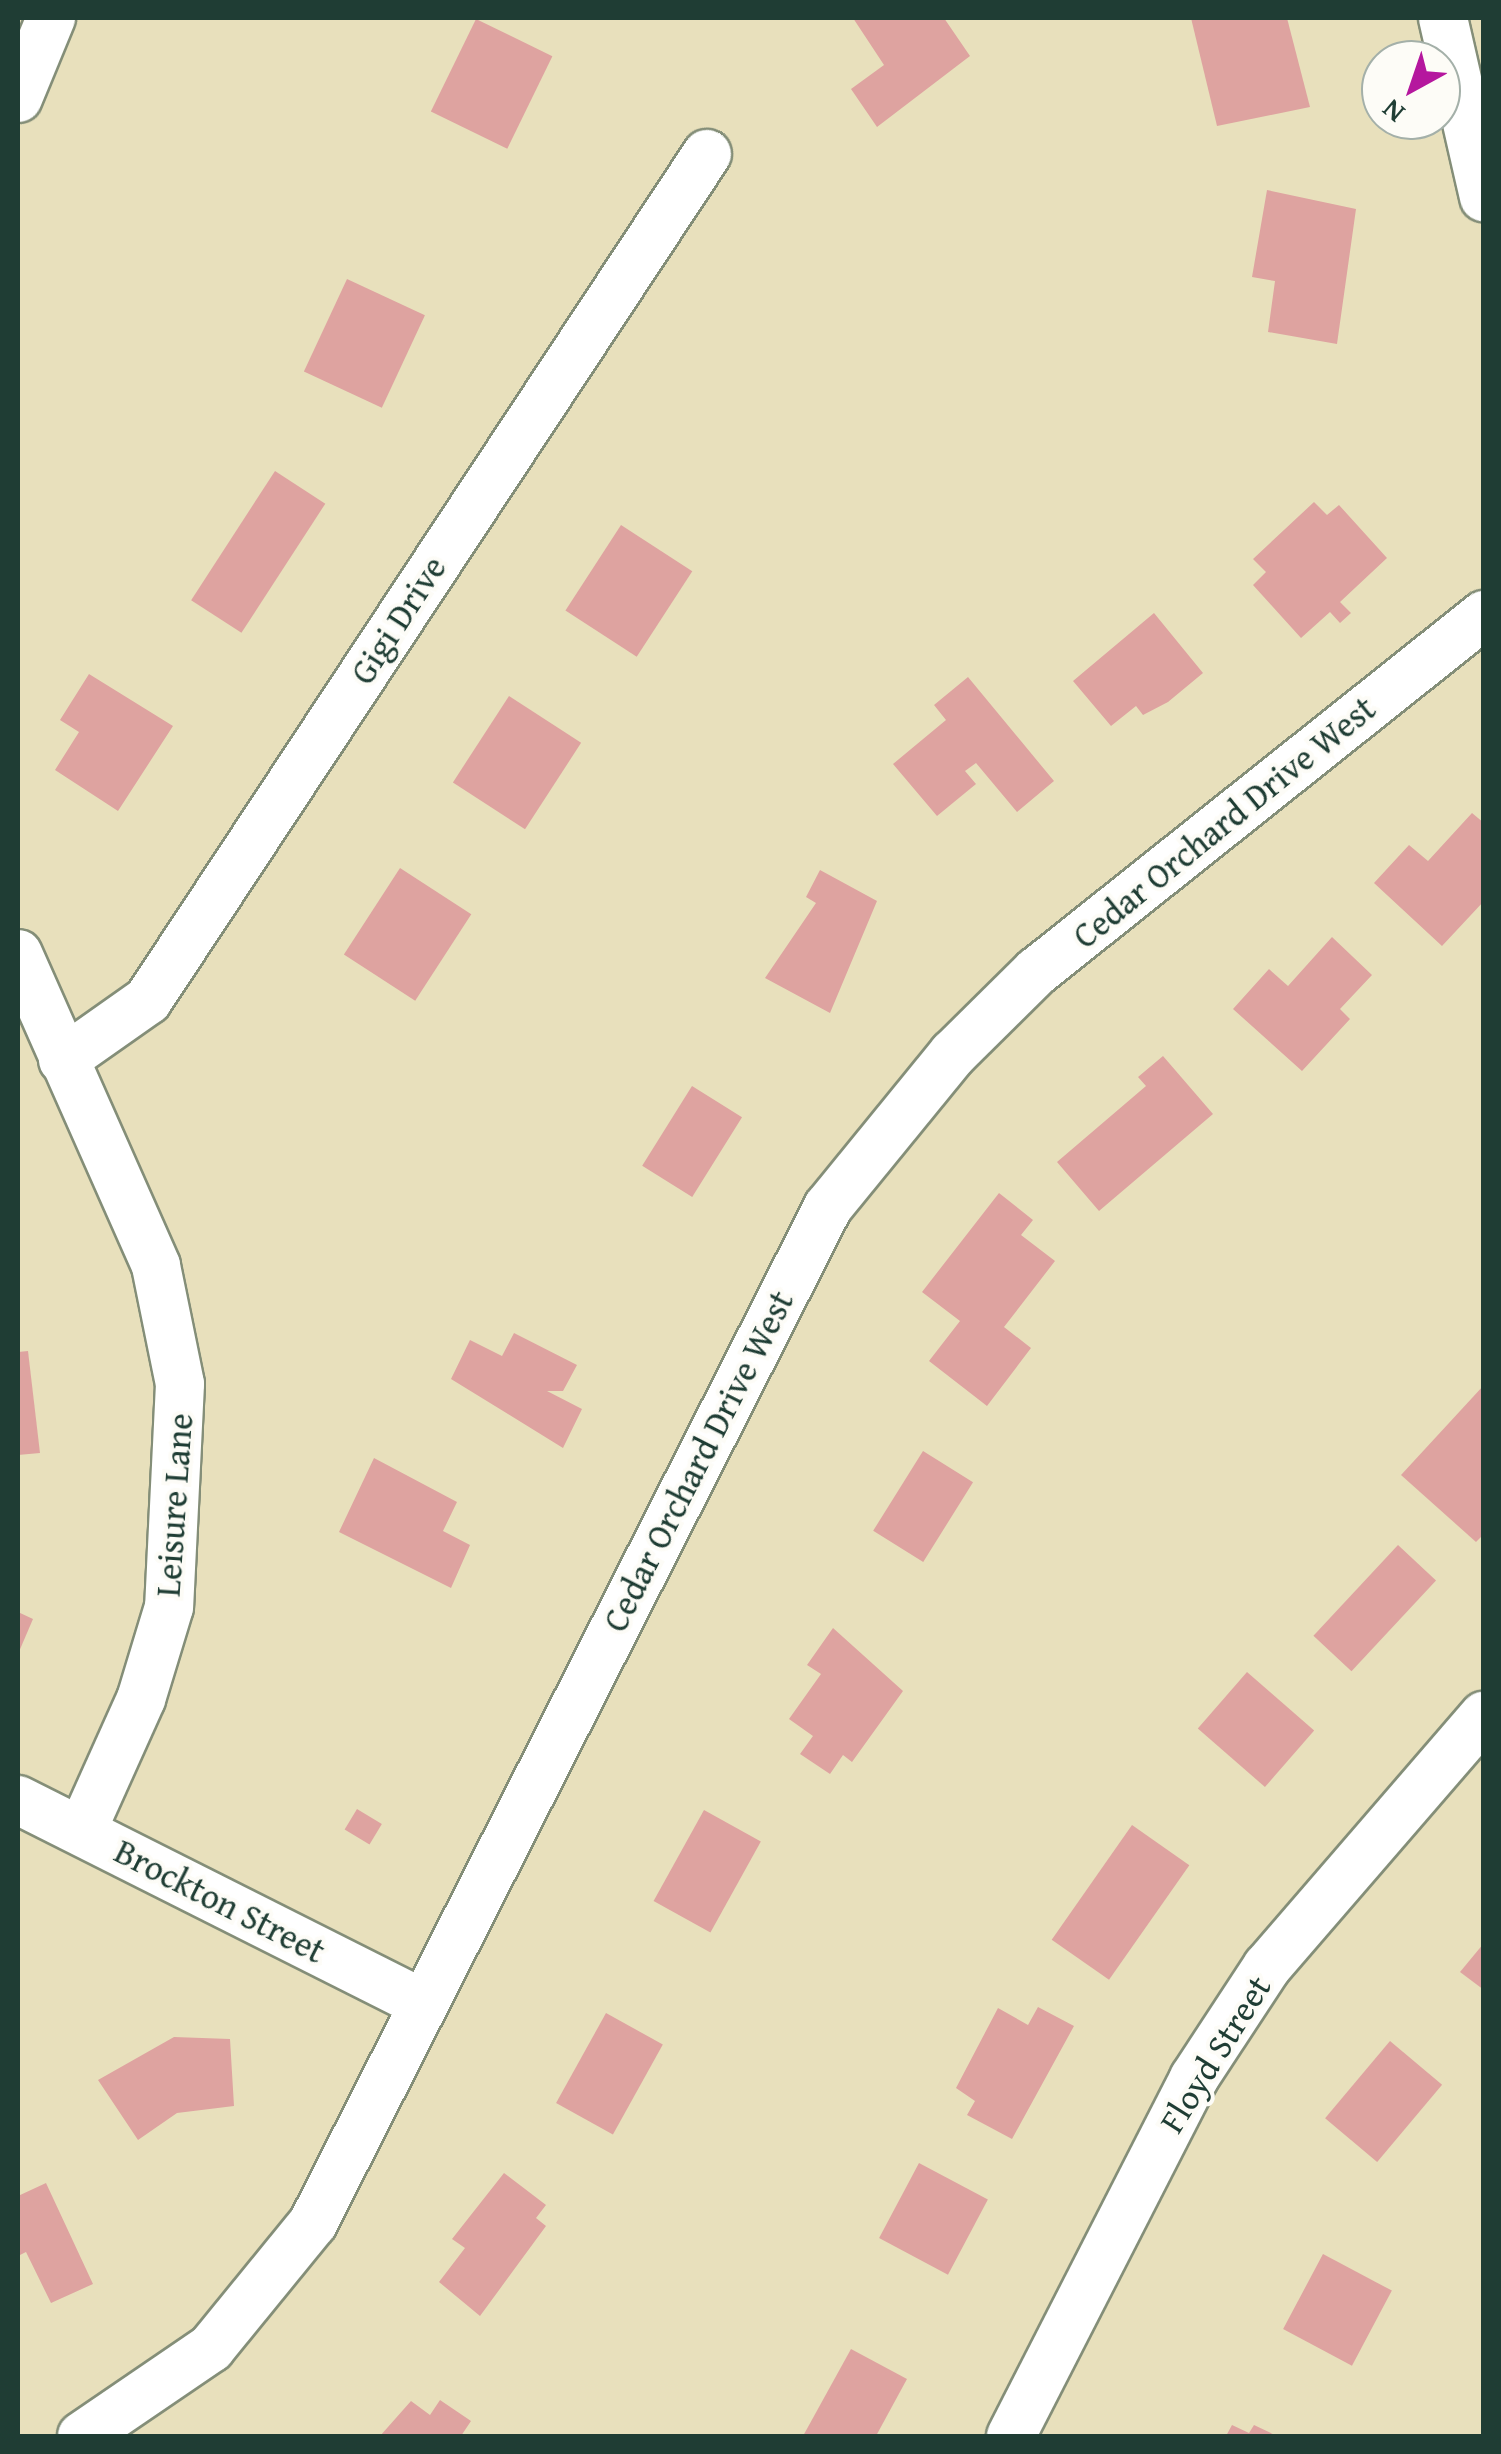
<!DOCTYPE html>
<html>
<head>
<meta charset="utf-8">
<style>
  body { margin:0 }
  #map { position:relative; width:1501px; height:2454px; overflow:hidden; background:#e8e0bc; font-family:"Gentium Book Plus",serif }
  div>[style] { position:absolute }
  .building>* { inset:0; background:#dea3a0; transform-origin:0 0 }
  .roads { filter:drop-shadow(2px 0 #848e78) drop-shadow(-2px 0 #848e78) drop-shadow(0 2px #848e78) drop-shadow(0 -2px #848e78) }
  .street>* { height:48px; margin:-24px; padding:0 24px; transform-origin:24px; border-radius:24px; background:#fff }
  span { translate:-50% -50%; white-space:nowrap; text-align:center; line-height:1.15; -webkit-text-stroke:8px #fdfcf7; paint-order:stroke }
  .street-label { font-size:35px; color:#1f3d34 }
  .frame { position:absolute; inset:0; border:20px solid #1f3d34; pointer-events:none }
  .north { position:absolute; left:1361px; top:40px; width:100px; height:100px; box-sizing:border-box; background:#fdfcf7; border:2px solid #a4b0a9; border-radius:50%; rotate:220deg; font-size:28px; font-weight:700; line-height:40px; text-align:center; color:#1f3d34 }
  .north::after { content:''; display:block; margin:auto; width:35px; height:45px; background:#b5179e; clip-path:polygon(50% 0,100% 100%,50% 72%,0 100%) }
</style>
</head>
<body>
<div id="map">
  <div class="building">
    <i style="clip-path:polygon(853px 18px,944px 18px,970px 56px,877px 127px,851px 89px,884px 65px)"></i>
    <i style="clip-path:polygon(1191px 18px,1287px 18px,1310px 107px,1217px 126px)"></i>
    <i style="left:476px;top:19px;width:85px;height:103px;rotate:26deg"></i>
    <i style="clip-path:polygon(1267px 190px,1356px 209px,1337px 344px,1268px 332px,1275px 281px,1252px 277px)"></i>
    <i style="left:347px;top:279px;width:86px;height:102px;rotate:25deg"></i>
    <i style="left:275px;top:471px;width:60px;height:154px;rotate:33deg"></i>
    <i style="clip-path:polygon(1314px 502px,1327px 515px,1339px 505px,1387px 558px,1340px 602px,1351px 613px,1340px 623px,1330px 612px,1301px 638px,1253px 585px,1266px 572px,1253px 559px)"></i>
    <i style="left:621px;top:525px;width:85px;height:102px;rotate:33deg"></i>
    <i style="clip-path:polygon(1154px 613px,1203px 673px,1168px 702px,1143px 715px,1136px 706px,1111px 726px,1073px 681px)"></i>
    <i style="clip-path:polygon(89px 674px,173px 726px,118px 811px,55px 770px,79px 732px,60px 720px)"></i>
    <i style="clip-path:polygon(968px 677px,1054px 781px,1017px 812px,976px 763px,965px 771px,976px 784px,937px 816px,893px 764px,946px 720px,934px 705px)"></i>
    <i style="left:509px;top:696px;width:86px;height:103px;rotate:33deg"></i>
    <i style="clip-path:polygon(1472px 813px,1484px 823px,1484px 901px,1442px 946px,1374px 883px,1409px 845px,1428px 861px)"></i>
    <i style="left:400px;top:868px;width:85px;height:103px;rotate:33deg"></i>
    <i style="clip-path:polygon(820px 870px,877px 901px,830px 1013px,765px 978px,816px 903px,806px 897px)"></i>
    <i style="clip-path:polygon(1332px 937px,1372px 975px,1340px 1009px,1350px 1019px,1302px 1071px,1233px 1009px,1269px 969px,1288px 986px)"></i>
    <i style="clip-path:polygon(1163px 1056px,1213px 1114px,1099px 1211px,1057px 1162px,1146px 1086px,1138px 1077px)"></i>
    <i style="left:692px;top:1086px;width:59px;height:94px;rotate:32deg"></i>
    <i style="clip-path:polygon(999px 1193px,1033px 1220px,1021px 1235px,1055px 1261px,1004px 1327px,1031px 1348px,987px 1406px,929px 1361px,960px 1321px,922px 1292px)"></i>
    <i style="clip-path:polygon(514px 1333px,577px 1365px,563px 1391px,547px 1391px,582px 1409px,563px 1448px,451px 1379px,470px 1340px,502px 1356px)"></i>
    <i style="clip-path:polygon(28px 1351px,40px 1453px,18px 1455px,18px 1352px)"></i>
    <i style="clip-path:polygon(1484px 1385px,1484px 1534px,1476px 1542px,1401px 1475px)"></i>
    <i style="left:923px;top:1451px;width:59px;height:94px;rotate:32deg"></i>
    <i style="clip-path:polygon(374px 1458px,457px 1502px,443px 1531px,470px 1545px,451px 1588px,339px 1532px)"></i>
    <i style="left:1398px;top:1545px;width:52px;height:124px;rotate:43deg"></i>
    <i style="clip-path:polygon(18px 1612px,33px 1619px,18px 1654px)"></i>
    <i style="clip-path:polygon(833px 1628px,903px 1691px,852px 1762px,843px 1755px,830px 1774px,800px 1754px,813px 1736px,789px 1719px,821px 1674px,807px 1665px)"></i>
    <i style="left:1247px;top:1672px;width:89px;height:75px;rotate:41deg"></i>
    <i style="left:357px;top:1809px;width:29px;height:24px;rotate:31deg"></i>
    <i style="left:704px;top:1810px;width:65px;height:104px;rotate:29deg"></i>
    <i style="left:1132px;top:1825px;width:70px;height:140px;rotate:35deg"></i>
    <i style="clip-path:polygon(1484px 1943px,1484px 1990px,1460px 1972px)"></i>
    <i style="clip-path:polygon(1038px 2007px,1074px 2026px,1012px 2139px,967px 2115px,975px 2101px,956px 2088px,998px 2008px,1028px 2025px)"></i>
    <i style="left:606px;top:2013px;width:65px;height:103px;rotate:29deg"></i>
    <i style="clip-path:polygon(174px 2037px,230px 2039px,234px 2106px,177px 2113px,138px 2140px,98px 2080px)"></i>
    <i style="left:1390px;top:2041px;width:68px;height:101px;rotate:40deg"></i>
    <i style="left:919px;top:2163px;width:78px;height:85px;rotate:28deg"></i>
    <i style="clip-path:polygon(504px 2173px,546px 2205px,536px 2218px,546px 2226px,480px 2316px,439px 2282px,465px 2248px,452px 2239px)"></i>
    <i style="clip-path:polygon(46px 2183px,93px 2284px,51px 2303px,26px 2252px,18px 2256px,18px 2196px)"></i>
    <i style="left:1323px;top:2254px;width:78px;height:85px;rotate:28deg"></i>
    <i style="clip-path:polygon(851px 2349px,907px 2379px,876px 2436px,803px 2436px)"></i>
    <i style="clip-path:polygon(440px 2400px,471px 2421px,461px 2436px,380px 2436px,411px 2401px,430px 2415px)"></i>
    <i style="clip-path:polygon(1232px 2425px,1249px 2433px,1254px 2425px,1277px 2436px,1226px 2436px)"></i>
  </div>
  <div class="roads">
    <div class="street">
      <i style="left:1443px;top:18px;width:184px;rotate:77.1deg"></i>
      <i style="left:18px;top:98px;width:87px;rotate:-67.6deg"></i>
      <i style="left:18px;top:954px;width:341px;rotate:66.1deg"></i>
      <i style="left:156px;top:1266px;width:120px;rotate:78.5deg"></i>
      <i style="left:180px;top:1384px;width:223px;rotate:92.8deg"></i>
      <i style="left:169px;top:1607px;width:96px;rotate:106.9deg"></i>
      <i style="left:141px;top:1699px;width:144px;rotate:114.2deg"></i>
      <i style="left:63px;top:1060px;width:104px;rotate:-35.2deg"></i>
      <i style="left:148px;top:1000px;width:1014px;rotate:-56.55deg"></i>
      <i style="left:18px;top:1800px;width:451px;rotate:26.7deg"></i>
      <i style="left:82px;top:2436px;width:156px;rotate:-34.3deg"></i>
      <i style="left:211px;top:2348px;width:161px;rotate:-50.8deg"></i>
      <i style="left:313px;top:2223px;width:1139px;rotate:-63.12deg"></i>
      <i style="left:828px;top:1207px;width:198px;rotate:-50.8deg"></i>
      <i style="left:953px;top:1054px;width:117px;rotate:-44.7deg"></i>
      <i style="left:1036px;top:972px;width:573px;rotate:-38.55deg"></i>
      <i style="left:1011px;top:2436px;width:402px;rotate:-62.9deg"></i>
      <i style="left:1194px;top:2078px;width:133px;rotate:-56.7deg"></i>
      <i style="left:1267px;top:1967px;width:332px;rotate:-49.2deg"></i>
    </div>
  </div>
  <div class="street-label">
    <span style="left:398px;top:620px;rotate:-57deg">Gigi Drive</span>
    <span style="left:1224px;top:822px;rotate:-39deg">Cedar Orchard Drive West</span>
    <span style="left:698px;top:1461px;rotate:-63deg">Cedar Orchard Drive West</span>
    <span style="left:174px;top:1505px;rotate:-86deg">Leisure Lane</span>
    <span style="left:220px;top:1901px;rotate:27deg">Brockton Street</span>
    <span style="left:1215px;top:2054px;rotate:-58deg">Floyd Street</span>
  </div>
  <div class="frame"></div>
  <div class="north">N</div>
</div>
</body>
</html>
